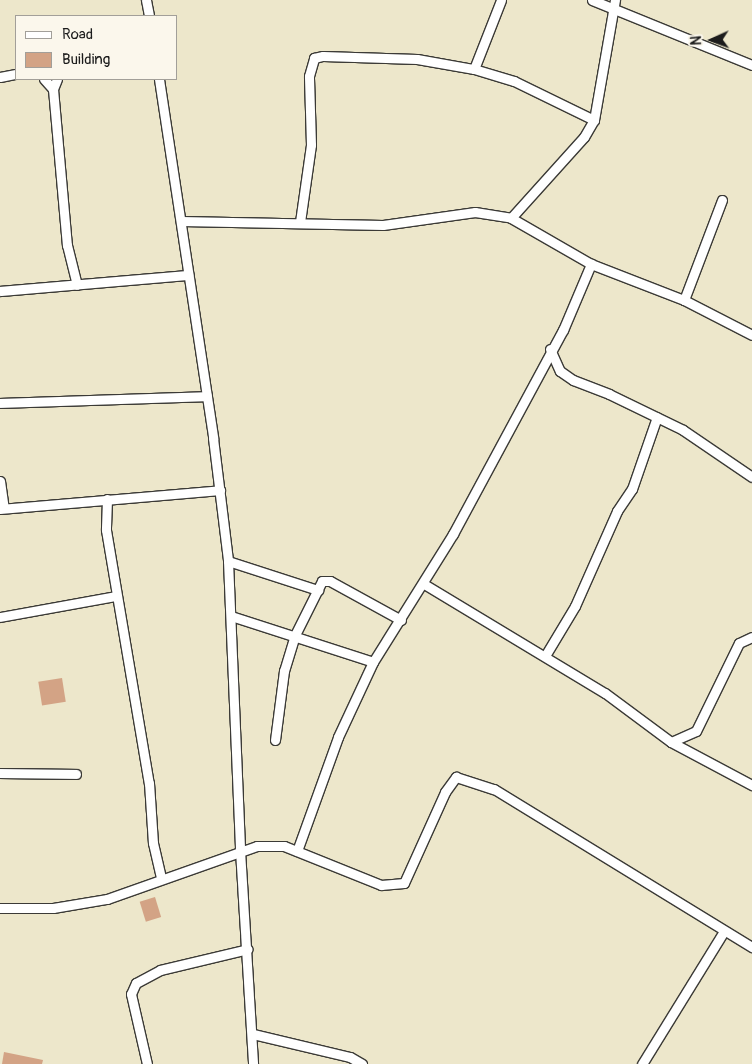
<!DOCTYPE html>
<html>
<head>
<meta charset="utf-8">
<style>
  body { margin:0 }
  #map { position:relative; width:752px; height:1064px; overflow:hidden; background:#ede7cb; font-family:Pangolin,sans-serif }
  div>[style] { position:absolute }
  .building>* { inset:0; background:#d3a385; transform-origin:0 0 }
  .roads { filter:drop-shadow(1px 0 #3b3a36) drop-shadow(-1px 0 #3b3a36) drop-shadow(0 1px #3b3a36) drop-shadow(0 -1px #3b3a36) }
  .minor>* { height:9px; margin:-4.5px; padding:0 4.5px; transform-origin:4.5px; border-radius:4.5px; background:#fff }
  span { translate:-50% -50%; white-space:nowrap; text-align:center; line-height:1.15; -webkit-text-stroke:4px #fbf7ec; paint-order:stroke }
  .legend { position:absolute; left:15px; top:15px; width:162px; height:65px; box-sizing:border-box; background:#fbf7ec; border:1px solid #a29f99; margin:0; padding:6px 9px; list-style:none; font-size:15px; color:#1c1c1c }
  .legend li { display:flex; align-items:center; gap:10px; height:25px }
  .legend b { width:25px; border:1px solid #a29f99 }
  .north { position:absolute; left:687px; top:15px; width:50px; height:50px; -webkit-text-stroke:4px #fbf7ec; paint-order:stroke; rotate:268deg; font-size:14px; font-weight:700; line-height:20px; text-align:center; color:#1c1c1c }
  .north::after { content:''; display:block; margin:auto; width:18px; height:22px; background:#1c1c1c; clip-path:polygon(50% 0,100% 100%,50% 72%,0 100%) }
</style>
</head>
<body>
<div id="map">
  <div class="building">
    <i style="left:62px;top:678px;width:24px;height:24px;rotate:81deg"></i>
    <i style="left:155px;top:897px;width:21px;height:16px;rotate:73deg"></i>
    <i style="clip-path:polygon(4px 1052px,43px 1060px,42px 1064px,2px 1064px)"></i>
  </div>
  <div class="roads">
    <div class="minor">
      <i style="left:146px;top:0;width:16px;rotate:79deg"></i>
      <i style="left:592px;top:0;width:173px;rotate:22.1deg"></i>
      <i style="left:474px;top:69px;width:74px;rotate:-68.6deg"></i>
      <i style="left:0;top:77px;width:16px;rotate:-11deg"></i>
      <i style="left:44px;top:79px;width:13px;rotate:48deg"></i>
      <i style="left:57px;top:79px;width:11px;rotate:112deg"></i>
      <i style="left:53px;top:89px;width:157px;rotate:84.9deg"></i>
      <i style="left:67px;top:245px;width:41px;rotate:76deg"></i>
      <i style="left:159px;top:79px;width:363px;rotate:81.4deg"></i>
      <i style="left:213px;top:438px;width:124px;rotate:83deg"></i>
      <i style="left:228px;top:561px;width:289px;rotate:87.6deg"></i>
      <i style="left:240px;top:850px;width:214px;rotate:86.5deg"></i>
      <i style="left:511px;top:218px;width:109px;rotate:-48deg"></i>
      <i style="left:584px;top:137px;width:20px;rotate:-60deg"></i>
      <i style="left:594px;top:120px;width:122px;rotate:-80.1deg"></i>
      <i style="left:181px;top:221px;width:202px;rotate:1.1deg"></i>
      <i style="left:383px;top:225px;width:93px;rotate:-8deg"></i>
      <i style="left:475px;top:212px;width:36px;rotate:9deg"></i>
      <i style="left:511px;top:218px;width:92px;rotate:29.9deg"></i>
      <i style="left:591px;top:264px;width:100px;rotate:21.2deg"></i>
      <i style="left:684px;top:300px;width:76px;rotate:27.2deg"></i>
      <i style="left:300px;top:222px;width:78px;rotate:-81.9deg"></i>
      <i style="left:311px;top:145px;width:69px;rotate:-91.7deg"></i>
      <i style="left:309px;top:76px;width:19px;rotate:-74deg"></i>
      <i style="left:314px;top:58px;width:9px;rotate:-13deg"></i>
      <i style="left:323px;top:56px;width:94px;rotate:1.8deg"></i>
      <i style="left:417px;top:59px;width:58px;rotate:10deg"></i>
      <i style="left:474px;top:69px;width:42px;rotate:16.7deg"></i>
      <i style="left:514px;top:81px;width:89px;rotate:26deg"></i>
      <i style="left:0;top:291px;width:189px;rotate:-4.9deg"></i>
      <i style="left:684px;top:300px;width:107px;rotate:-69.2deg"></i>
      <i style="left:550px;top:349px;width:24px;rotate:66deg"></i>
      <i style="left:560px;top:371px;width:16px;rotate:35deg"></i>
      <i style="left:573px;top:380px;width:39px;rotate:21deg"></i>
      <i style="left:609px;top:394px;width:82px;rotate:25.9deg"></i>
      <i style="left:683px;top:430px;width:83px;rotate:34.3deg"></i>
      <i style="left:0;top:403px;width:207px;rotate:-1.9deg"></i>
      <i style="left:0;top:481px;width:27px;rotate:82deg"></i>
      <i style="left:107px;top:499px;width:31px;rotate:92deg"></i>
      <i style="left:106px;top:530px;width:257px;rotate:80.4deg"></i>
      <i style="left:149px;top:783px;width:60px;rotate:86.2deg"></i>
      <i style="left:153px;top:843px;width:37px;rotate:77deg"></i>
      <i style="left:0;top:509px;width:221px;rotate:-4.9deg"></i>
      <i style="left:228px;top:561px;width:95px;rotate:17.9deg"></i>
      <i style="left:424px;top:584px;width:211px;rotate:31.1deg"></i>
      <i style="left:605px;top:693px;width:82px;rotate:36.6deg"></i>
      <i style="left:671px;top:742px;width:92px;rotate:28deg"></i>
      <i style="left:231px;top:616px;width:149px;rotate:17.9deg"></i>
      <i style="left:0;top:617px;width:118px;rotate:-10.3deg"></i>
      <i style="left:545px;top:656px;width:58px;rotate:-59deg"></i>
      <i style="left:575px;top:606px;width:104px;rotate:-66.1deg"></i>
      <i style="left:617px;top:511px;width:27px;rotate:-56deg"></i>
      <i style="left:632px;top:489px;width:76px;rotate:-70.9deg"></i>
      <i style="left:275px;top:740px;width:70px;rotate:-82.6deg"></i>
      <i style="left:284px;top:671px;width:38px;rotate:-73deg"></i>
      <i style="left:295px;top:635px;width:60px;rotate:-63.4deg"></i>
      <i style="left:322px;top:581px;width:8px"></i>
      <i style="left:330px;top:581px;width:81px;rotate:28.8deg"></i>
      <i style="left:671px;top:742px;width:27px;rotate:-24deg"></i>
      <i style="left:696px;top:731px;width:98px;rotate:-64deg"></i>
      <i style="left:739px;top:643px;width:14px;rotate:-25deg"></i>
      <i style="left:0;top:773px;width:76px;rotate:0.8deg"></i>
      <i style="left:297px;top:851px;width:121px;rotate:-70.2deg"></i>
      <i style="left:338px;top:737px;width:83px;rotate:-65deg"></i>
      <i style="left:373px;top:662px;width:151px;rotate:-58deg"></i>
      <i style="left:453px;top:534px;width:232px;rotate:-61.7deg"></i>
      <i style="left:563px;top:330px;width:72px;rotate:-67deg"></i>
      <i style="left:0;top:908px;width:53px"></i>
      <i style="left:53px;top:908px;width:55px;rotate:-9.5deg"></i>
      <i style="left:107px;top:899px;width:159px;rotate:-19.5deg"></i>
      <i style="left:257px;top:846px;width:27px"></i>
      <i style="left:284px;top:846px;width:105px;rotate:21.9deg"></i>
      <i style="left:381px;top:885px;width:23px;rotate:-5deg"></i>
      <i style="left:404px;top:883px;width:100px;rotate:-65.7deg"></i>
      <i style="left:445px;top:792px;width:19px;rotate:-54deg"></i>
      <i style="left:456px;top:777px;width:40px;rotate:18deg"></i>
      <i style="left:494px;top:789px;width:303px;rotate:31.5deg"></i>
      <i style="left:253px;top:1034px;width:100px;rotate:13.3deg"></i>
      <i style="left:350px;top:1057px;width:14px;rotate:30deg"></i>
      <i style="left:147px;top:1064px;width:72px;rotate:-102.9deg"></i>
      <i style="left:131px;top:994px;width:12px;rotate:-66deg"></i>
      <i style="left:136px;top:983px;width:27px;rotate:-28deg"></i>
      <i style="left:160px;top:970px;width:90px;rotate:-13.4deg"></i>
      <i style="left:642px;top:1064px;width:156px;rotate:-58.3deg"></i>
    </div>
  </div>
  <ul class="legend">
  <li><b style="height:6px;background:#fff"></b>Road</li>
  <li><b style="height:14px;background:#d3a385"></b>Building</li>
  </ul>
  <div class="north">N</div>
</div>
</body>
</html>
